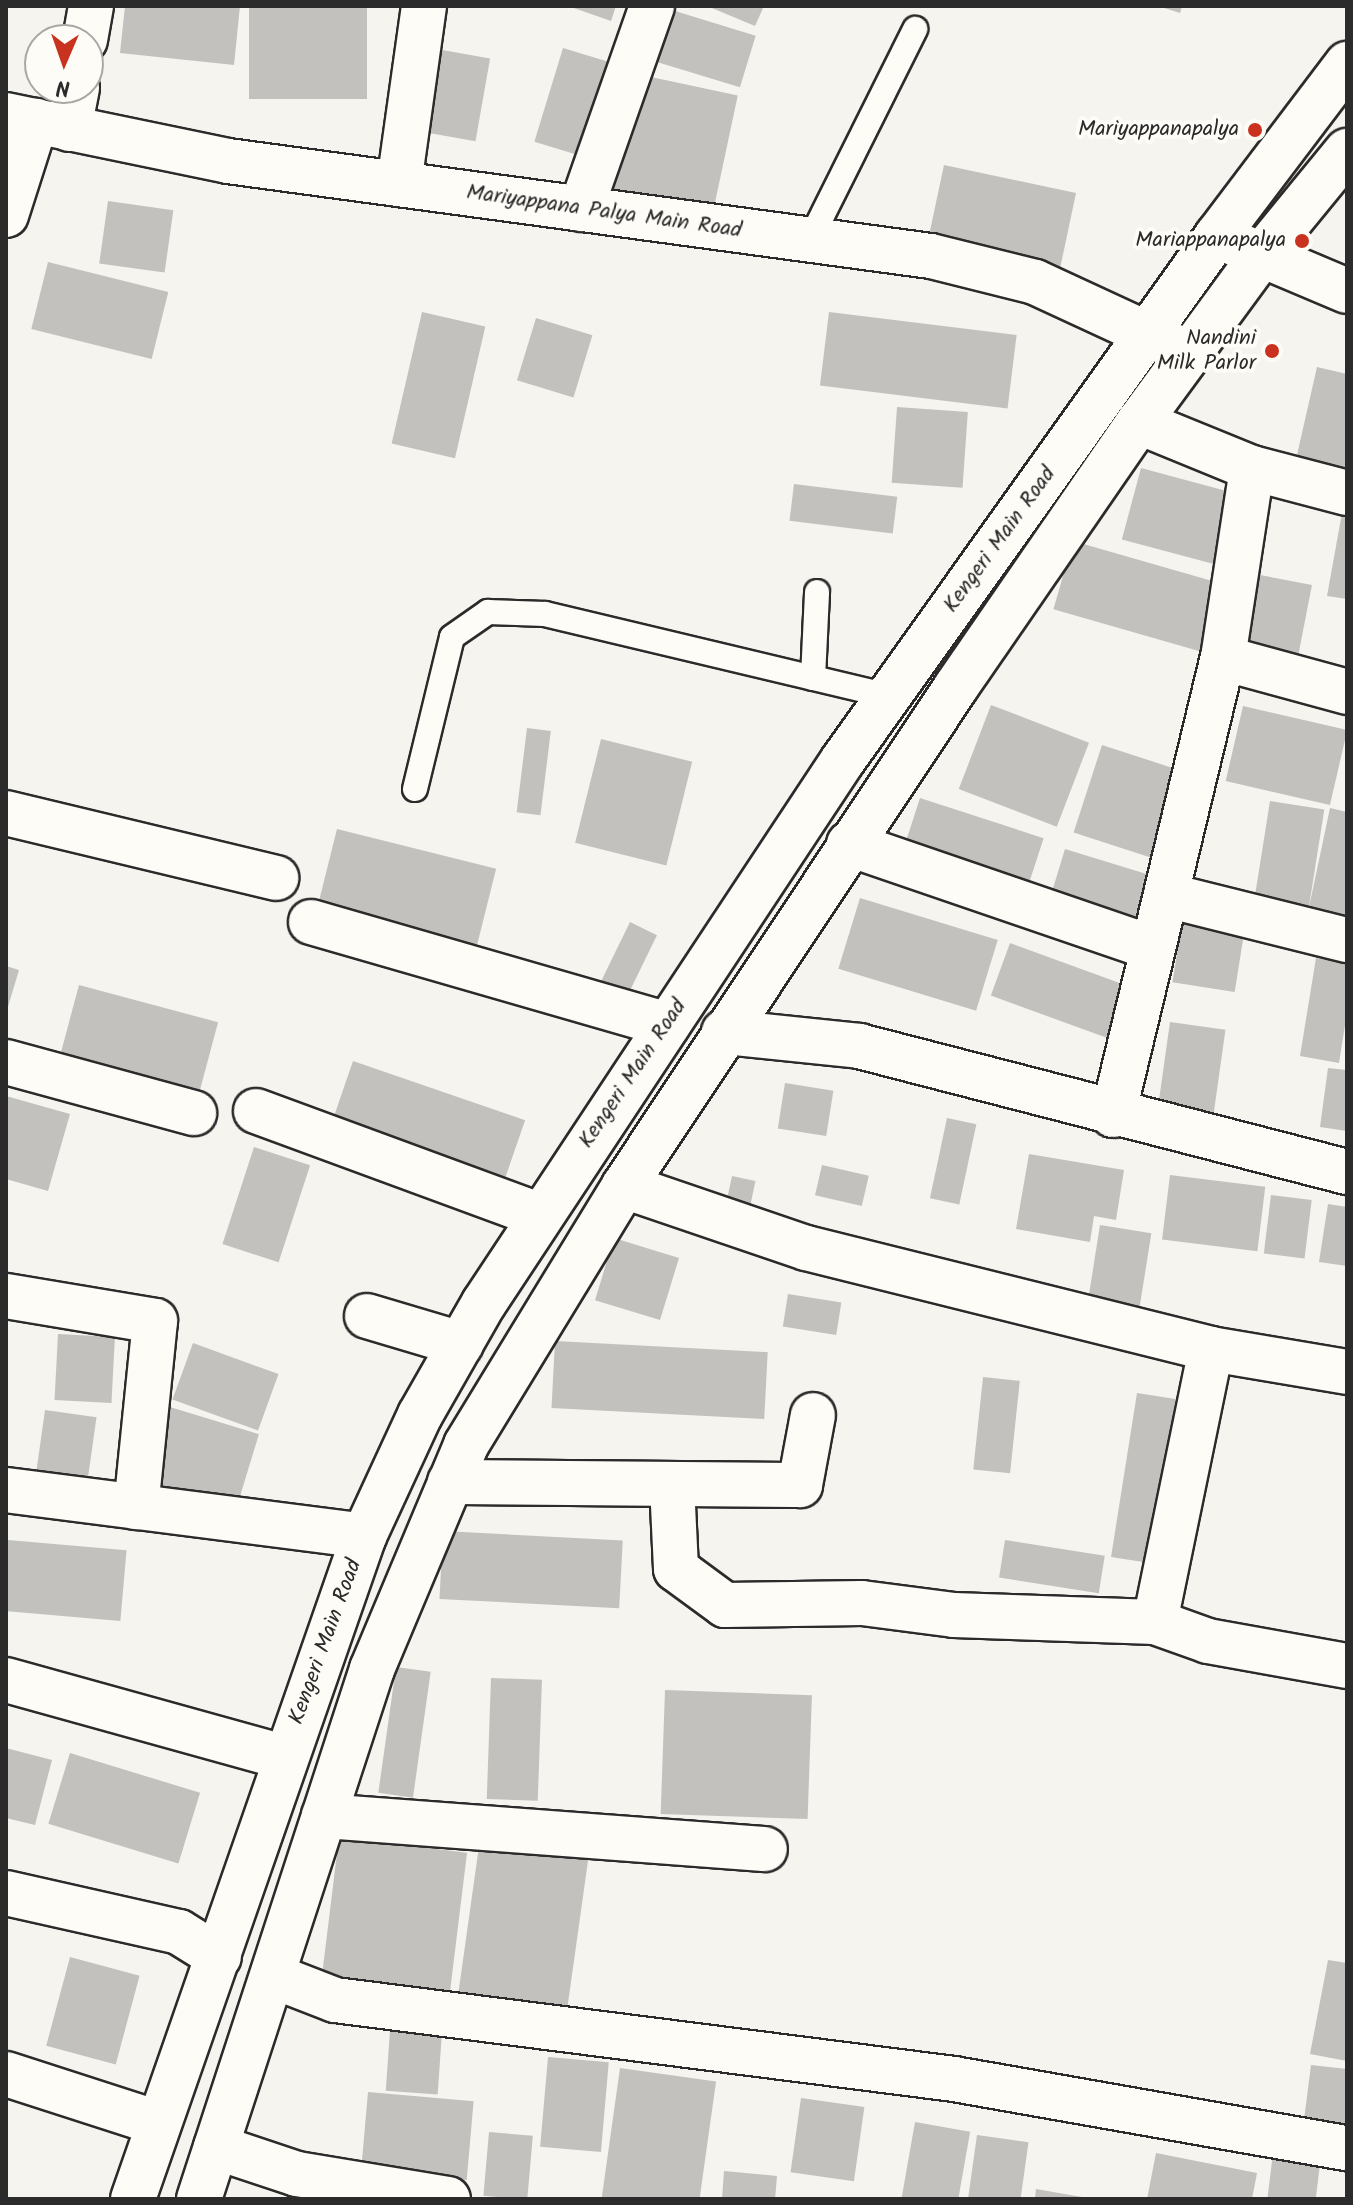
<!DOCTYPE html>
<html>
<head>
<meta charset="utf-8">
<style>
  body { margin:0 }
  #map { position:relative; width:1353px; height:2205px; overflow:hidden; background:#f5f4ef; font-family:Kalam,sans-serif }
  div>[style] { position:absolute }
  .building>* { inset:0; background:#c2c1be; transform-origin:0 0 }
  .roads { filter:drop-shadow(2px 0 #2b2b2b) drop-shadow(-2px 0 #2b2b2b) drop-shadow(0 2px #2b2b2b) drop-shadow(0 -2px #2b2b2b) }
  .service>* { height:24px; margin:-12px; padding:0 12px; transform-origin:12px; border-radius:12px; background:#fdfcf7 }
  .minor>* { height:44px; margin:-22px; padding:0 22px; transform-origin:22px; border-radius:22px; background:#fdfcf7 }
  .tertiary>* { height:44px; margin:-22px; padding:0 22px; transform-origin:22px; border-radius:22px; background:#fdfcf7 }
  .primary>* { height:44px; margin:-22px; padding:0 22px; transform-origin:22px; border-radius:22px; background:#fdfcf7 }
  .dots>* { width:22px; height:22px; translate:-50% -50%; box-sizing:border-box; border:4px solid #fdfcf7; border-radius:50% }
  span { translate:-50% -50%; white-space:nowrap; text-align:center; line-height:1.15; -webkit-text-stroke:8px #fdfcf7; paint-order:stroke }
  .poi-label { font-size:22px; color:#2b2b2b }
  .right { translate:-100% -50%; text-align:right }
  .street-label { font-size:22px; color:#2b2b2b }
  .frame { position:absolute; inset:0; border:8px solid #2b2b2b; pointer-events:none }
  .north { position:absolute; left:24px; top:24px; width:80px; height:80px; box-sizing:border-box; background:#fdfcf7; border:2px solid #a9a8a5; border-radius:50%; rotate:182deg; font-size:22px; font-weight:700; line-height:32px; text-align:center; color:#2b2b2b }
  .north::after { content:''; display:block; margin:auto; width:28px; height:36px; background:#c8321e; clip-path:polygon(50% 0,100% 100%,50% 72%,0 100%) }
</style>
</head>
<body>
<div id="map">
  <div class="building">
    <i style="clip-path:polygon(125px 6px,240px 6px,234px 65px,120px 53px)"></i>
    <i style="left:249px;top:6px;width:118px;height:93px"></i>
    <i style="clip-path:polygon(568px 6px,616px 6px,611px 21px)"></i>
    <i style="clip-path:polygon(707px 6px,764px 6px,755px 26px)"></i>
    <i style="clip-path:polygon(1158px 6px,1182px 6px,1180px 13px)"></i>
    <i style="left:662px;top:7px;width:98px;height:54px;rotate:17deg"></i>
    <i style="left:431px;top:48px;width:60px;height:84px;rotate:10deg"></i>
    <i style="left:563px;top:48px;width:56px;height:98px;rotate:17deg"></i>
    <i style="left:637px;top:74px;width:103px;height:124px;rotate:12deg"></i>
    <i style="left:944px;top:165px;width:135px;height:79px;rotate:12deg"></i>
    <i style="left:108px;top:201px;width:66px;height:63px;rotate:8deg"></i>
    <i style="left:48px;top:262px;width:124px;height:69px;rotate:14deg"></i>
    <i style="left:422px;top:312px;width:65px;height:135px;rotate:13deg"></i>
    <i style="left:829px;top:312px;width:189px;height:74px;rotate:7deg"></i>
    <i style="left:536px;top:318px;width:59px;height:65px;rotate:17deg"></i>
    <i style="clip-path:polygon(1317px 367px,1347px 374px,1347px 472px,1294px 468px)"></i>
    <i style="left:897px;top:407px;width:71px;height:76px;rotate:4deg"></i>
    <i style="left:1141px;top:468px;width:100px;height:74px;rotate:15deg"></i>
    <i style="left:794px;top:484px;width:104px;height:37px;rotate:7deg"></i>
    <i style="clip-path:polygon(1342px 513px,1347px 514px,1347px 599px,1327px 596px)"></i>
    <i style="left:1073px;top:541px;width:153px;height:71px;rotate:16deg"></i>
    <i style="left:1255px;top:574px;width:58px;height:73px;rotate:11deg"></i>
    <i style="left:991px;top:705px;width:105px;height:90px;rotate:21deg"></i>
    <i style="left:1243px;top:706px;width:107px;height:77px;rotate:13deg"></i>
    <i style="left:527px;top:728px;width:24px;height:85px;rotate:7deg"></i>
    <i style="left:601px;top:739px;width:94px;height:107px;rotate:14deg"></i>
    <i style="left:1102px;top:745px;width:85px;height:92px;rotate:18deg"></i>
    <i style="left:920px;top:798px;width:130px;height:58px;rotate:18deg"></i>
    <i style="left:1270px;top:801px;width:55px;height:97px;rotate:9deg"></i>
    <i style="clip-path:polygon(1330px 808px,1347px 812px,1347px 920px,1308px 912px)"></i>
    <i style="left:337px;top:829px;width:164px;height:80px;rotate:14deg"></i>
    <i style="left:1065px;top:849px;width:93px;height:59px;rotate:17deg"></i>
    <i style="left:860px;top:898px;width:144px;height:74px;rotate:17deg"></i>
    <i style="left:630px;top:922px;width:30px;height:76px;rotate:26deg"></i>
    <i style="left:1182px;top:922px;width:63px;height:61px;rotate:9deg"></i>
    <i style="left:1010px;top:943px;width:124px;height:56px;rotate:20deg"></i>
    <i style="clip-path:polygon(1316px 958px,1347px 963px,1347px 1013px,1339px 1063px,1300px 1056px)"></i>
    <i style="clip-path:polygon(6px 966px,19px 970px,7px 1010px,6px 1010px)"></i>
    <i style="left:79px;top:985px;width:144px;height:76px;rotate:15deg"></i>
    <i style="left:1170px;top:1022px;width:56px;height:90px;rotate:8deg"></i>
    <i style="left:353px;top:1061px;width:182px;height:79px;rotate:19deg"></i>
    <i style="clip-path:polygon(1328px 1068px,1347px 1070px,1347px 1131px,1320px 1127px)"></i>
    <i style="left:785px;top:1083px;width:49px;height:46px;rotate:9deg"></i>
    <i style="clip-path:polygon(6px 1096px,70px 1114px,48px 1191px,6px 1179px)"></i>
    <i style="left:947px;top:1118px;width:30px;height:82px;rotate:12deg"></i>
    <i style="left:254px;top:1147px;width:59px;height:102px;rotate:18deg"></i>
    <i style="clip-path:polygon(1029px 1154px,1124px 1170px,1116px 1220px,1094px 1216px,1090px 1242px,1016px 1229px)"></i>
    <i style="left:822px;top:1165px;width:48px;height:31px;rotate:13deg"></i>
    <i style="left:1170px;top:1175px;width:96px;height:65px;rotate:7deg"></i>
    <i style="left:732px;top:1176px;width:24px;height:35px;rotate:12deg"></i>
    <i style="left:1271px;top:1195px;width:41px;height:59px;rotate:7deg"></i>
    <i style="clip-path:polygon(1328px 1204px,1347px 1207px,1347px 1266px,1319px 1262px)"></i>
    <i style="left:1100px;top:1225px;width:52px;height:83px;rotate:9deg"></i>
    <i style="left:614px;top:1238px;width:68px;height:65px;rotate:17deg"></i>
    <i style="left:788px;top:1294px;width:54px;height:33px;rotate:9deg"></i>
    <i style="left:58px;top:1334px;width:57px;height:66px;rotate:3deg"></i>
    <i style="left:555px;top:1341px;width:213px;height:67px;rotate:3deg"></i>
    <i style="left:193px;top:1343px;width:91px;height:60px;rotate:20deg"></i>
    <i style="left:983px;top:1377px;width:37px;height:93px;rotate:6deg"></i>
    <i style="left:1137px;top:1393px;width:39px;height:166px;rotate:9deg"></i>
    <i style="left:170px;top:1407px;width:93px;height:81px;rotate:17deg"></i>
    <i style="left:45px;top:1410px;width:52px;height:77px;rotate:8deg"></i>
    <i style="left:443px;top:1531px;width:180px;height:68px;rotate:3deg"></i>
    <i style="left:8px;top:1540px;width:119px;height:71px;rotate:5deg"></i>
    <i style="left:1005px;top:1540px;width:101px;height:38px;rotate:9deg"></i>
    <i style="left:396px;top:1667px;width:35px;height:127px;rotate:8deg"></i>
    <i style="left:491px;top:1678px;width:51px;height:121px;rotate:2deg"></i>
    <i style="left:665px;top:1690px;width:147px;height:124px;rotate:2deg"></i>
    <i style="clip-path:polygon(6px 1748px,52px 1760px,35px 1825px,6px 1818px)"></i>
    <i style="left:70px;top:1753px;width:136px;height:74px;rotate:17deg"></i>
    <i style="left:339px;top:1837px;width:129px;height:144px;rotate:7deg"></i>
    <i style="left:480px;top:1839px;width:110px;height:159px;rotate:8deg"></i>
    <i style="left:70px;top:1957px;width:72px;height:92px;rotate:15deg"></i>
    <i style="clip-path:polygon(1328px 1960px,1347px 1963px,1347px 2061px,1310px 2054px)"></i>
    <i style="left:391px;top:2016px;width:52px;height:75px;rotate:4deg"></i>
    <i style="left:548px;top:2057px;width:61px;height:90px;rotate:5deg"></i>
    <i style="clip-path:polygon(1311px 2065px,1347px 2069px,1347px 2125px,1304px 2120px)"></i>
    <i style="left:620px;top:2068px;width:97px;height:132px;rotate:8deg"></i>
    <i style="left:368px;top:2092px;width:106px;height:79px;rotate:5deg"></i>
    <i style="left:801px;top:2098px;width:64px;height:75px;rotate:8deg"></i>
    <i style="left:915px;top:2122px;width:56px;height:78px;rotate:10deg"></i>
    <i style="left:489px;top:2132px;width:44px;height:64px;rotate:5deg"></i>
    <i style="left:977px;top:2135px;width:52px;height:65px;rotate:8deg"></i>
    <i style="clip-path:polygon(1156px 2153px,1257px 2173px,1252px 2199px,1147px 2199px)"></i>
    <i style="left:1273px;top:2153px;width:48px;height:46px;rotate:7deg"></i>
    <i style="clip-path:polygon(724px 2171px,777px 2176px,775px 2199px,722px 2199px)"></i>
    <i style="clip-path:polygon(1036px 2189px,1082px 2197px,1082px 2199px,1035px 2199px)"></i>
  </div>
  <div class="roads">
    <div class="service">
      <i style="left:810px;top:240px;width:236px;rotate:-63.5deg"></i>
      <i style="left:813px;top:678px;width:86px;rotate:-87.3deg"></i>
      <i style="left:415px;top:789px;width:156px;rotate:-76.3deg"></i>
      <i style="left:452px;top:637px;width:44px;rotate:-34.8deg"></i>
      <i style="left:488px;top:612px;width:57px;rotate:2deg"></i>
      <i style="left:545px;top:614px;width:355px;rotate:13.4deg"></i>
    </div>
    <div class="minor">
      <i style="left:85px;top:40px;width:35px;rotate:-80deg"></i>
      <i style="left:69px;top:129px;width:42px;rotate:-79deg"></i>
      <i style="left:399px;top:184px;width:180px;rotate:-82deg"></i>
      <i style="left:581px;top:209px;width:215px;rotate:-70.7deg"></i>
      <i style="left:6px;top:215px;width:99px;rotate:-72.3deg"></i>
      <i style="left:1217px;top:236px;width:141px;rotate:22.9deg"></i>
      <i style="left:1139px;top:422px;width:122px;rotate:22.2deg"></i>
      <i style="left:1252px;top:468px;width:98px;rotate:14.7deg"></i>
      <i style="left:1223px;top:658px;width:129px;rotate:15.3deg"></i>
      <i style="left:6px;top:813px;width:278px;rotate:13.5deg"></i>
      <i style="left:849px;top:844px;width:321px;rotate:18.9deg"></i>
      <i style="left:1166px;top:895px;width:187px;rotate:14deg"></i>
      <i style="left:311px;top:922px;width:371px;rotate:16.1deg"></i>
      <i style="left:724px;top:1032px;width:136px;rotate:5.9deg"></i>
      <i style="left:859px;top:1046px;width:504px;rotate:14.48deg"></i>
      <i style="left:6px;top:1062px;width:195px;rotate:15.2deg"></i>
      <i style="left:256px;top:1111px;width:302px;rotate:20.2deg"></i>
      <i style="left:1113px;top:1115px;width:470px;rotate:-76.5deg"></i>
      <i style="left:1223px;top:658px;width:192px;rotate:-81.3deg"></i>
      <i style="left:624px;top:1186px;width:192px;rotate:18.8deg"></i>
      <i style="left:806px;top:1248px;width:417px;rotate:14deg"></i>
      <i style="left:1211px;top:1349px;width:138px;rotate:9.6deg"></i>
      <i style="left:6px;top:1296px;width:151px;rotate:9.5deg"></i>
      <i style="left:155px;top:1321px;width:187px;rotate:95.8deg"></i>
      <i style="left:367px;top:1316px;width:98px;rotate:16.6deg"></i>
      <i style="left:1211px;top:1349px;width:279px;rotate:101.6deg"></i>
      <i style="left:1155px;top:1622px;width:56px;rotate:19.7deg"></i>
      <i style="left:1208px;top:1641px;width:141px;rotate:10.2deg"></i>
      <i style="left:450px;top:1482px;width:350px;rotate:0.5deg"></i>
      <i style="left:800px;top:1485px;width:71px;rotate:-79.5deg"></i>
      <i style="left:672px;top:1484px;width:85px;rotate:87.3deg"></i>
      <i style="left:676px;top:1569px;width:61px;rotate:36.3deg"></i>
      <i style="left:725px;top:1605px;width:137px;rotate:-0.8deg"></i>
      <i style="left:862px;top:1603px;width:93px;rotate:7.4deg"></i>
      <i style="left:954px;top:1615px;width:201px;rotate:2deg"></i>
      <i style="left:6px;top:1490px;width:361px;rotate:7.3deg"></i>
      <i style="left:6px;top:1680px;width:288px;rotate:15.5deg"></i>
      <i style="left:324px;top:1816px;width:442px;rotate:4.3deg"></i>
      <i style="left:6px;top:1893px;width:177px;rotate:12.7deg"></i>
      <i style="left:179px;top:1932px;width:47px;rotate:32deg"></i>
      <i style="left:273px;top:1976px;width:66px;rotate:21.2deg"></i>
      <i style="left:335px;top:2000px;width:624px;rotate:7.27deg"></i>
      <i style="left:954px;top:2079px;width:399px;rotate:10deg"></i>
      <i style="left:6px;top:2074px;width:160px;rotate:17.9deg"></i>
      <i style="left:216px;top:2147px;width:85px;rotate:18.4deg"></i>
      <i style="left:297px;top:2174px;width:153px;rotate:9.4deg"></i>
    </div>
    <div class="tertiary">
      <i style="left:6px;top:115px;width:227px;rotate:11.7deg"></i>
      <i style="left:228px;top:161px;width:709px;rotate:7.7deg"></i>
      <i style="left:931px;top:256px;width:107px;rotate:14deg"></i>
      <i style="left:1035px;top:282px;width:162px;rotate:24.8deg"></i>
    </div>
    <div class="primary">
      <i style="left:133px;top:2199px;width:702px;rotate:-70.79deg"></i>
      <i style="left:364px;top:1536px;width:133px;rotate:-65.2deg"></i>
      <i style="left:420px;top:1415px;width:129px;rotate:-60.3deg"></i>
      <i style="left:484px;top:1303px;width:651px;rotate:-56.53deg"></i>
      <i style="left:843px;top:760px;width:644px;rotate:-54.48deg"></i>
      <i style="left:1217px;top:236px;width:216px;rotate:-52.9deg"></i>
      <i style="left:199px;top:2199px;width:558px;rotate:-71.92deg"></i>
      <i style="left:372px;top:1669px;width:243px;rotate:-67.2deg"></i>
      <i style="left:466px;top:1445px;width:303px;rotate:-58.6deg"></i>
      <i style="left:624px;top:1186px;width:599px;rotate:-56.36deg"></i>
      <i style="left:956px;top:687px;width:322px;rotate:-55.4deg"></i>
      <i style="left:1139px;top:422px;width:206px;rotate:-53.7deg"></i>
      <i style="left:1261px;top:256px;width:136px;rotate:-50.7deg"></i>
    </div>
  </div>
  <div class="dots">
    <i style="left:1255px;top:130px;background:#c8321e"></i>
    <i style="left:1302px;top:241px;background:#c8321e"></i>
    <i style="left:1272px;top:351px;background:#c8321e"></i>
  </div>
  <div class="poi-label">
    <span class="right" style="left:1239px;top:130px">Mariyappanapalya</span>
    <span class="right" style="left:1286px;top:241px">Mariappanapalya</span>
    <span class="right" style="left:1256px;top:351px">Nandini<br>Milk Parlor</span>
  </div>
  <div class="street-label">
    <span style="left:604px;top:212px;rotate:8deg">Mariyappana Palya Main Road</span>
    <span style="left:1000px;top:540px;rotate:-54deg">Kengeri Main Road</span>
    <span style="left:633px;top:1074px;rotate:-56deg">Kengeri Main Road</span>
    <span style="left:326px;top:1642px;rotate:-70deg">Kengeri Main Road</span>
  </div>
  <div class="frame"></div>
  <div class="north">N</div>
</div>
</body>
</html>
